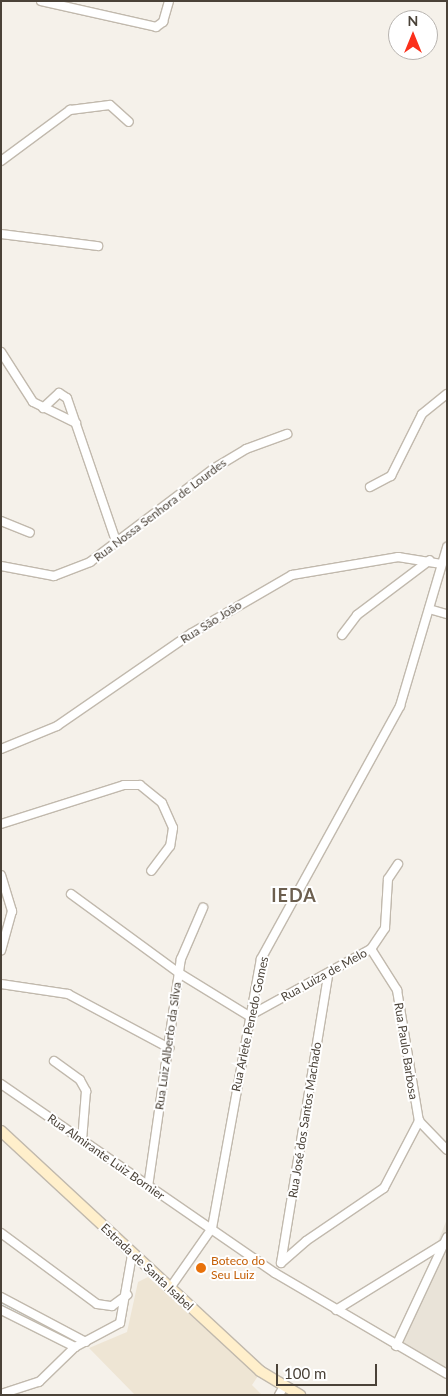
<!DOCTYPE html>
<html>
<head>
<meta charset="utf-8">
<style>
  body { margin:0 }
  #map { position:relative; width:448px; height:1396px; overflow:hidden; background:#f5f1ea; font-family:Lato,sans-serif }
  div>[style] { position:absolute }
  .residential>* { inset:0; background:#e9e3d8 }
  .education>* { inset:0; background:#eee5d4 }
  .stream>* { height:2px; margin:-1px; padding:0 1px; transform-origin:1px; border-radius:1px; background:#a7d7f1 }
  .roads { filter:drop-shadow(1px 0 #c1b9ad) drop-shadow(-1px 0 #c1b9ad) drop-shadow(0 1px #c1b9ad) drop-shadow(0 -1px #c1b9ad) }
  .minor>* { height:8px; margin:-4px; padding:0 4px; transform-origin:4px; border-radius:4px; background:#fff }
  .secondary>* { height:10px; margin:-5px; padding:0 5px; transform-origin:5px; border-radius:5px; background:#ffefcb }
  .dots>* { width:14px; height:14px; translate:-50% -50%; box-sizing:border-box; border:2px solid #fff; border-radius:50% }
  span { translate:-50% -50%; white-space:nowrap; text-align:center; line-height:1.15; -webkit-text-stroke:4px #fff; paint-order:stroke }
  .street-label { font-size:12px; color:#4a4238 }
  .food-label { font-size:12px; color:#c56008 }
  .left { translate:0 -50%; text-align:left }
  .district-label { font-size:18px; color:#6c5f4f; font-weight:700; letter-spacing:1px }
  .frame { position:absolute; inset:0; border:2px solid #4a4238; pointer-events:none }
  .north { position:absolute; left:388px; top:10px; width:50px; height:50px; box-sizing:border-box; background:#fff; border:1px solid #b7b3af; border-radius:50%; rotate:0deg; font-size:14px; font-weight:700; line-height:20px; text-align:center; color:#4a4238 }
  .north::after { content:''; display:block; margin:auto; width:18px; height:22px; background:#fb301b; clip-path:polygon(50% 0,100% 100%,50% 72%,0 100%) }
  .scale { position:absolute; left:276px; top:1364px; width:101px; height:22px; box-sizing:border-box; border:2px solid #4a4238; border-top:0; padding-left:6px; font-size:15px; line-height:18px; white-space:nowrap; color:#4a4238; -webkit-text-stroke:4px #fff; paint-order:stroke }
</style>
</head>
<body>
<div id="map">
  <div class="residential">
    <i style="clip-path:polygon(447px 1219px,447px 1376px,396px 1346px)"></i>
  </div>
  <div class="education">
    <i style="clip-path:polygon(148px 1277px,258px 1376px,252px 1385px,262px 1395px,135px 1395px,89px 1348px,127px 1332px,138px 1282px)"></i>
  </div>
  <div class="stream">
    <i style="left:1px;top:1302px;width:59px;rotate:27.4deg"></i>
  </div>
  <div class="roads">
    <div class="minor">
      <i style="left:41px;top:1px;width:118px;rotate:12.7deg"></i>
      <i style="left:156px;top:27px;width:9px;rotate:-36deg"></i>
      <i style="left:163px;top:22px;width:22px;rotate:-74deg"></i>
      <i style="left:1px;top:161px;width:86px;rotate:-36.5deg"></i>
      <i style="left:70px;top:110px;width:40px;rotate:-7.1deg"></i>
      <i style="left:110px;top:105px;width:25px;rotate:42deg"></i>
      <i style="left:1px;top:234px;width:98px;rotate:7.1deg"></i>
      <i style="left:1px;top:352px;width:59px;rotate:57.4deg"></i>
      <i style="left:33px;top:402px;width:48px;rotate:26deg"></i>
      <i style="left:43px;top:408px;width:22px;rotate:-43deg"></i>
      <i style="left:59px;top:393px;width:9px;rotate:32deg"></i>
      <i style="left:67px;top:398px;width:151px;rotate:71.1deg"></i>
      <i style="left:370px;top:487px;width:24px;rotate:-28deg"></i>
      <i style="left:391px;top:476px;width:69px;rotate:-63.4deg"></i>
      <i style="left:422px;top:414px;width:32px;rotate:-39deg"></i>
      <i style="left:1px;top:521px;width:31px;rotate:22deg"></i>
      <i style="left:1px;top:566px;width:54px;rotate:10.7deg"></i>
      <i style="left:54px;top:576px;width:39px;rotate:-21deg"></i>
      <i style="left:90px;top:562px;width:154px;rotate:-37.1deg"></i>
      <i style="left:213px;top:469px;width:39px;rotate:-31deg"></i>
      <i style="left:246px;top:449px;width:44px;rotate:-20.1deg"></i>
      <i style="left:429px;top:609px;width:19px;rotate:16deg"></i>
      <i style="left:342px;top:635px;width:25px;rotate:-53deg"></i>
      <i style="left:357px;top:615px;width:91px;rotate:-37deg"></i>
      <i style="left:1px;top:749px;width:61px;rotate:-22.3deg"></i>
      <i style="left:57px;top:726px;width:164px;rotate:-34.6deg"></i>
      <i style="left:192px;top:633px;width:116px;rotate:-30.1deg"></i>
      <i style="left:292px;top:575px;width:108px;rotate:-9.6deg"></i>
      <i style="left:398px;top:557px;width:44px;rotate:9.2deg"></i>
      <i style="left:1px;top:824px;width:129px;rotate:-17.6deg"></i>
      <i style="left:124px;top:785px;width:16px"></i>
      <i style="left:140px;top:785px;width:28px;rotate:39deg"></i>
      <i style="left:162px;top:803px;width:27px;rotate:66deg"></i>
      <i style="left:173px;top:828px;width:18px;rotate:99deg"></i>
      <i style="left:170px;top:846px;width:31px;rotate:127deg"></i>
      <i style="left:1px;top:875px;width:38px;rotate:73deg"></i>
      <i style="left:12px;top:911px;width:41px;rotate:105.4deg"></i>
      <i style="left:71px;top:894px;width:134px;rotate:36.2deg"></i>
      <i style="left:179px;top:973px;width:82px;rotate:31.6deg"></i>
      <i style="left:249px;top:1016px;width:139px;rotate:-28.8deg"></i>
      <i style="left:371px;top:949px;width:25px;rotate:-56deg"></i>
      <i style="left:385px;top:928px;width:49px;rotate:-86.5deg"></i>
      <i style="left:388px;top:879px;width:18px;rotate:-56deg"></i>
      <i style="left:371px;top:949px;width:49px;rotate:57.6deg"></i>
      <i style="left:397px;top:990px;width:133px;rotate:80.5deg"></i>
      <i style="left:419px;top:1121px;width:40px;rotate:46deg"></i>
      <i style="left:1px;top:984px;width:68px;rotate:8.5deg"></i>
      <i style="left:68px;top:994px;width:115px;rotate:28.1deg"></i>
      <i style="left:54px;top:1061px;width:32px;rotate:36deg"></i>
      <i style="left:80px;top:1080px;width:13px;rotate:61deg"></i>
      <i style="left:86px;top:1091px;width:50px;rotate:94.6deg"></i>
      <i style="left:1px;top:1084px;width:333px;rotate:34.6deg"></i>
      <i style="left:275px;top:1273px;width:199px;rotate:30.4deg"></i>
      <i style="left:148px;top:1187px;width:230px;rotate:-81.8deg"></i>
      <i style="left:181px;top:959px;width:56px;rotate:-66.7deg"></i>
      <i style="left:1px;top:1233px;width:119px;rotate:36.5deg"></i>
      <i style="left:97px;top:1304px;width:15px;rotate:8deg"></i>
      <i style="left:112px;top:1306px;width:19px;rotate:-36deg"></i>
      <i style="left:281px;top:1263px;width:291px;rotate:-80.7deg"></i>
      <i style="left:281px;top:1263px;width:33px;rotate:-41deg"></i>
      <i style="left:306px;top:1241px;width:94px;rotate:-34.2deg"></i>
      <i style="left:384px;top:1188px;width:76px;rotate:-62.4deg"></i>
      <i style="left:170px;top:1288px;width:73px;rotate:-55deg"></i>
      <i style="left:212px;top:1228px;width:273px;rotate:-79.7deg"></i>
      <i style="left:261px;top:959px;width:289px;rotate:-61.2deg"></i>
      <i style="left:400px;top:706px;width:166px;rotate:-73.5deg"></i>
      <i style="left:1px;top:1297px;width:96px;rotate:27.9deg"></i>
      <i style="left:1px;top:1310px;width:83px;rotate:26.6deg"></i>
      <i style="left:336px;top:1310px;width:126px;rotate:-31.7deg"></i>
      <i style="left:396px;top:1346px;width:120px;rotate:-64.9deg"></i>
      <i style="left:1px;top:1394px;width:40px;rotate:-18deg"></i>
      <i style="left:39px;top:1382px;width:50px;rotate:-44.2deg"></i>
      <i style="left:75px;top:1347px;width:51px;rotate:-28.1deg"></i>
      <i style="left:120px;top:1323px;width:69px;rotate:-80deg"></i>
      <i style="left:279px;top:1395px;width:8px;rotate:-60deg"></i>
    </div>
    <div class="secondary">
      <i style="left:1px;top:1131px;width:353px;rotate:42.8deg"></i>
      <i style="left:260px;top:1371px;width:47px;rotate:31deg"></i>
    </div>
  </div>
  <div class="dots">
    <i style="left:201px;top:1268px;background:#e8710a"></i>
  </div>
  <div class="street-label">
    <span style="left:160px;top:510px;rotate:-37deg">Rua Nossa Senhora de Lourdes</span>
    <span style="left:211px;top:622px;rotate:-32deg">Rua São João</span>
    <span style="left:324px;top:975px;rotate:-29deg">Rua Luiza de Melo</span>
    <span style="left:250px;top:1024px;rotate:-78deg">Rua Arlete Penedo Gomes</span>
    <span style="left:168px;top:1046px;rotate:-82deg">Rua Luiz Alberto da Silva</span>
    <span style="left:406px;top:1051px;rotate:81deg">Rua Paulo Barbosa</span>
    <span style="left:305px;top:1120px;rotate:-81deg">Rua José dos Santos Machado</span>
    <span style="left:106px;top:1157px;rotate:35deg">Rua Almirante Luiz Bornier</span>
    <span style="left:147px;top:1267px;rotate:43deg">Estrada de Santa Isabel</span>
  </div>
  <div class="food-label">
    <span class="left" style="left:211px;top:1268px">Boteco do<br>Seu Luiz</span>
  </div>
  <div class="district-label">
    <span style="left:294px;top:895px">IEDA</span>
  </div>
  <div class="frame"></div>
  <div class="north">N</div>
  <div class="scale">100 m</div>
</div>
</body>
</html>
